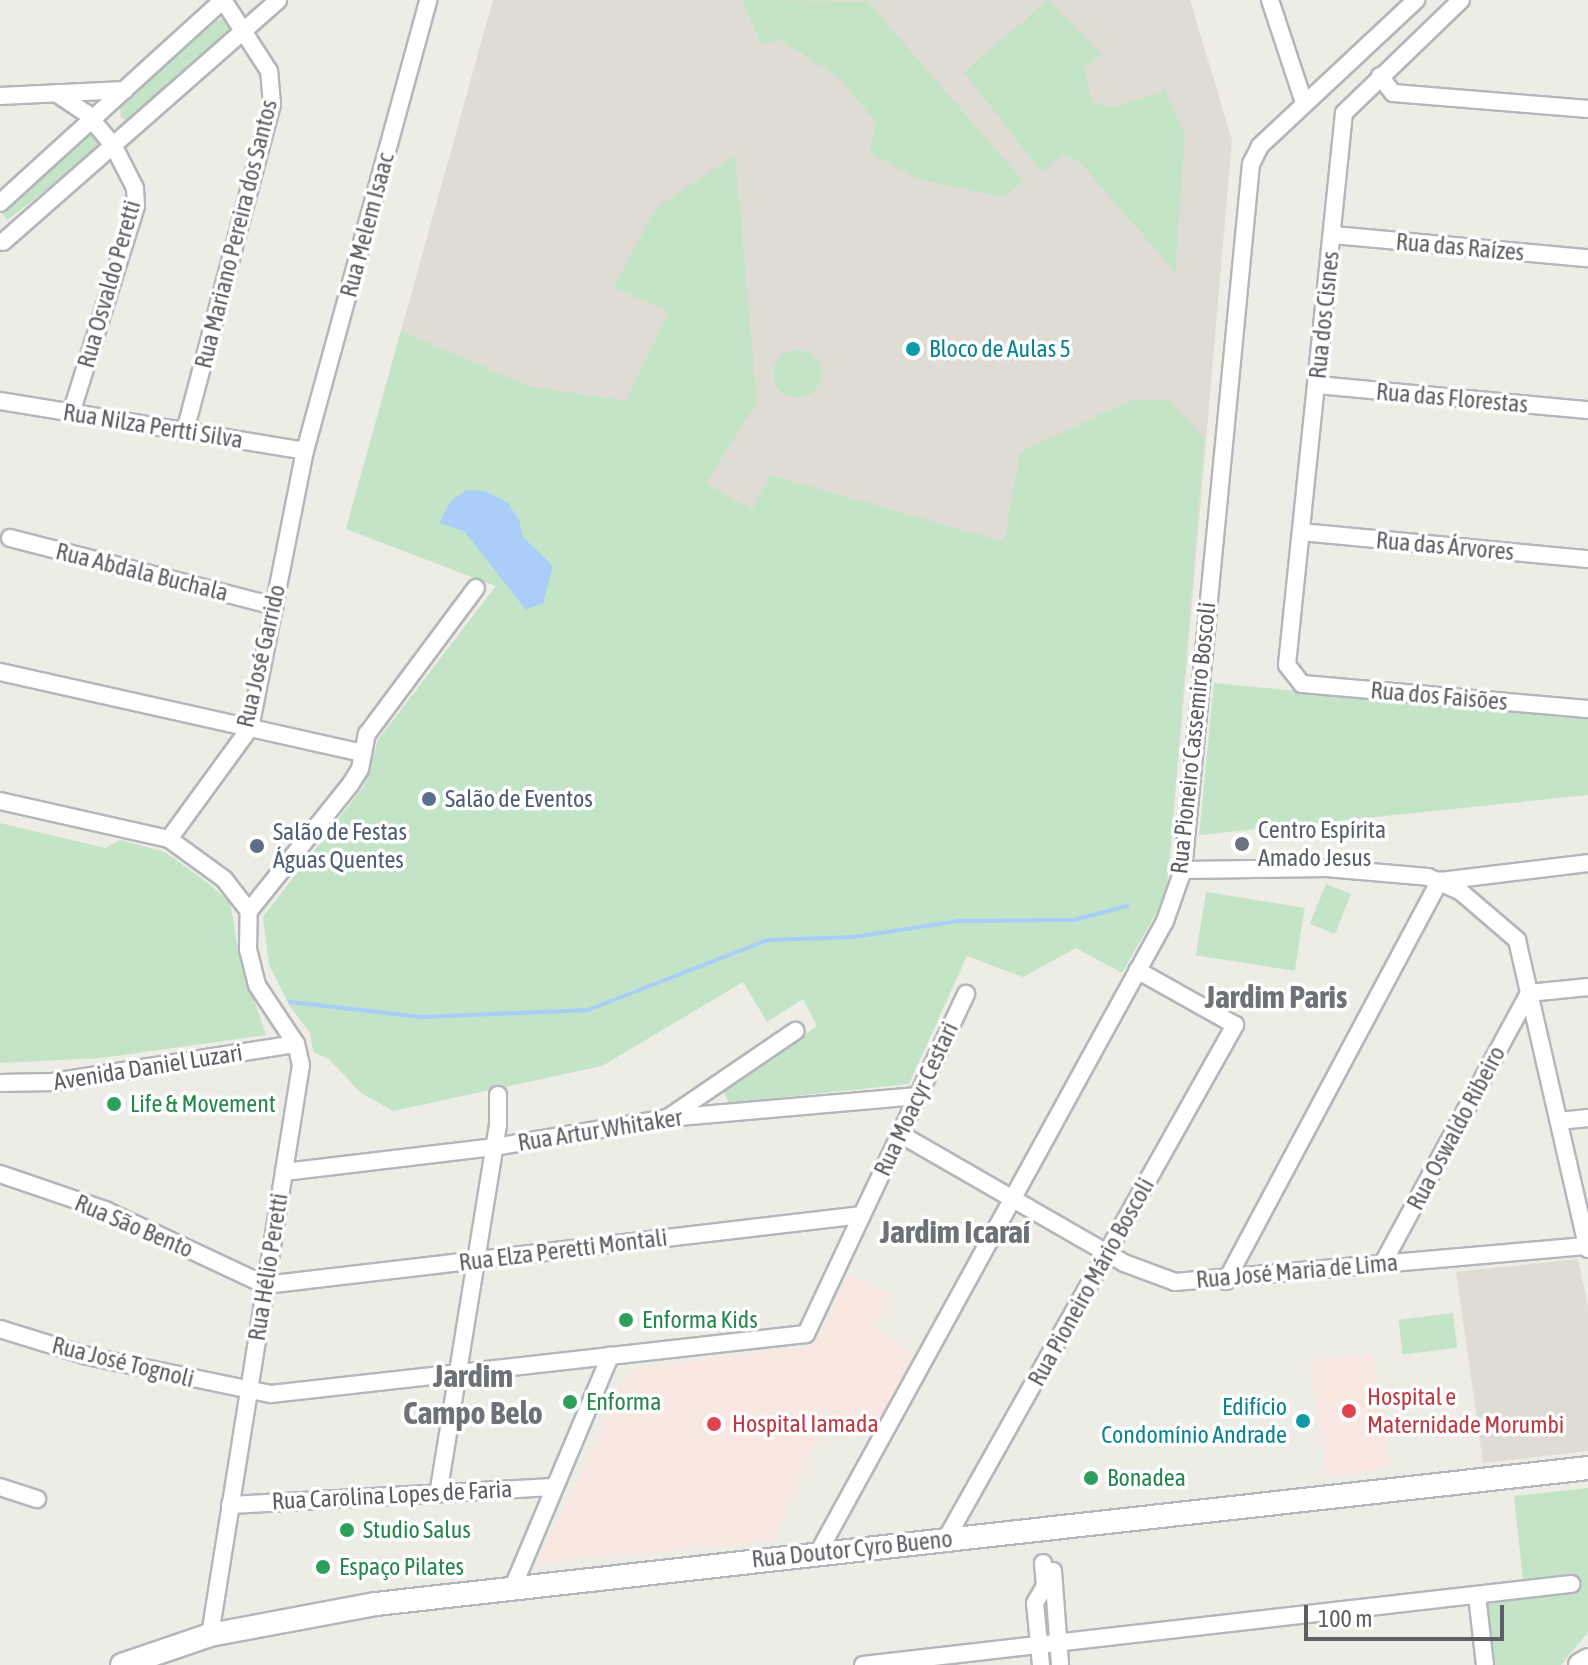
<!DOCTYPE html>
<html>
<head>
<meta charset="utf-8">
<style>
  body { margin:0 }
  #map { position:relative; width:1588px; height:1665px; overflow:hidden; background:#eeede5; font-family:"Asap Condensed",sans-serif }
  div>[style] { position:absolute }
  .education>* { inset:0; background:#dedcd3 }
  .medical>* { inset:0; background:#f9e7e2; transform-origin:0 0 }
  .green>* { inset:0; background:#c3e4c7; transform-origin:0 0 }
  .round { border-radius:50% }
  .water>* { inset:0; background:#aacef8 }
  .stream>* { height:4px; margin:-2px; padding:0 2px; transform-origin:2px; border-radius:2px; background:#aacef8 }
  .roads { filter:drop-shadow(2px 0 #b5b6bb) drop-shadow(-2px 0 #b5b6bb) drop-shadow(0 2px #b5b6bb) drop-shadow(0 -2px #b5b6bb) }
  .street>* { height:16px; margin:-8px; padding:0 8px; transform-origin:8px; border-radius:8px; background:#fff }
  .secondary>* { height:22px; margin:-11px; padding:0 11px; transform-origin:11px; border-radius:11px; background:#fff }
  .dots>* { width:22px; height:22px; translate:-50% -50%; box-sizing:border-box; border:4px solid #fff; border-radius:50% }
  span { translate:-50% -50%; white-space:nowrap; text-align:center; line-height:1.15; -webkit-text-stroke:7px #fff; paint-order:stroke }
  .street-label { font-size:24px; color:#5d5f64 }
  .culture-label { font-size:24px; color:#0d838f }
  .left { translate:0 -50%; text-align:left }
  .right { translate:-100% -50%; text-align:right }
  .service-label { font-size:24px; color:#4e5e75 }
  .worship-label { font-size:24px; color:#5b616d }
  .leisure-label { font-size:24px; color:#27864d }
  .health-label { font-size:24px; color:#be3a42 }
  .district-label { font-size:32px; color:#6e7176; font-weight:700 }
  .scale { position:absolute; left:1304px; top:1605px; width:200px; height:36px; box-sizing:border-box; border:4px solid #5d5f64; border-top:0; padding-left:10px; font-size:24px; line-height:28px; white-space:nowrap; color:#5d5f64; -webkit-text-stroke:6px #fff; paint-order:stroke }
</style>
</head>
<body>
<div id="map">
  <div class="education">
    <i style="clip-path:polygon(493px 0,1190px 0,1232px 140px,1170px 858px,263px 917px,364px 786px,378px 740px,496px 586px,346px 529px)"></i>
    <i style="clip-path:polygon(1578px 1259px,1588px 1306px,1588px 1451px,1483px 1463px,1456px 1272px)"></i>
  </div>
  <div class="medical">
    <i style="clip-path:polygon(849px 1275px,891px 1295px,875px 1328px,914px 1355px,873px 1431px,830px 1412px,772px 1541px,537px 1563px,630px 1370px,808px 1346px,821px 1334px)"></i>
    <i style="left:1372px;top:1352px;width:117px;height:64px;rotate:81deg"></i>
  </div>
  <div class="green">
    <i style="clip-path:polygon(742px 0,868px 2px,1023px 181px,1003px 197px,921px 180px,870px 153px,876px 122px,839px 77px,780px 39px,761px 44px)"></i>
    <i style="clip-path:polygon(1048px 0,1102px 55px,1084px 67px,1093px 104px,1114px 107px,1165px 91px,1185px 136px,1175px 272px,1080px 162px,1062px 155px,1041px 171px,964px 72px)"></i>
    <i style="clip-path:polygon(227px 18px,234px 29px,131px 122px,121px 118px,120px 108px,216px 21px)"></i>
    <i style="left:91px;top:132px;width:18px;height:120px;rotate:52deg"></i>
    <i style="clip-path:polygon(735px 155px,757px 402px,706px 483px,752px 510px,770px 475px,1004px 542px,1020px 452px,1132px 400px,1168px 400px,1204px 438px,1167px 886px,1162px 903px,1122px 973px,1076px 948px,1023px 977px,967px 956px,909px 1084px,729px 1103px,723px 1091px,817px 1026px,803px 999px,767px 1022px,743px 982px,602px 1066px,393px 1111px,361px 1093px,329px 1059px,313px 1052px,310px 1032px,290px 1007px,269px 965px,263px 917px,364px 786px,378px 740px,496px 586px,346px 529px,401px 331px,528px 386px,626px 401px,669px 312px,614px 287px,656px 208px)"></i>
    <i class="round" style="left:773px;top:350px;width:48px;height:48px"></i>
    <i style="clip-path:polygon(1214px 683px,1588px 719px,1588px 795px,1199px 835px)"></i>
    <i style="clip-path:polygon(0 823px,105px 848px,120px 840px,165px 852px,209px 884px,230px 902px,239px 955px,266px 1035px,101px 1058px,0 1063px)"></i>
    <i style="left:1326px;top:884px;width:27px;height:43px;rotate:22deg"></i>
    <i style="left:1206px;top:892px;width:100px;height:64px;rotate:9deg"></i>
    <i style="left:1453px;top:1313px;width:35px;height:55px;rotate:83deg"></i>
    <i style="clip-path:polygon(1588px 1488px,1588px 1632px,1561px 1665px,1490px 1665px,1483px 1599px,1572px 1577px,1523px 1581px,1514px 1496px)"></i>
  </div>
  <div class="water">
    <i style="clip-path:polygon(467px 490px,485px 491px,508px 503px,519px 520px,523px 537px,553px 566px,543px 603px,526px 610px,464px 531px,439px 523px,451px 501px)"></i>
  </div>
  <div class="stream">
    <i style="left:290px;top:1002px;width:133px;rotate:6.5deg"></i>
    <i style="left:422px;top:1017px;width:166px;rotate:-2.4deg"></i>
    <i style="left:588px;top:1010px;width:193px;rotate:-21.3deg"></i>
    <i style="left:768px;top:940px;width:86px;rotate:-2deg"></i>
    <i style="left:854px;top:937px;width:105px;rotate:-8.7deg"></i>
    <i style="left:958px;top:921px;width:116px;rotate:-0.5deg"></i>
    <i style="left:1074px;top:920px;width:55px;rotate:-14.8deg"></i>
  </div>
  <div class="roads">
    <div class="street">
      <i style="left:1270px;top:0;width:108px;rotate:71.7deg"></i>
      <i style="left:1461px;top:0;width:163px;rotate:136deg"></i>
      <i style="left:1344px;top:113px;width:555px;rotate:95.9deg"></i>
      <i style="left:1287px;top:665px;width:24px;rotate:52deg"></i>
      <i style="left:1302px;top:684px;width:287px;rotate:5deg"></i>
      <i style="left:1380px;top:76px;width:21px;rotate:53deg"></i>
      <i style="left:1393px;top:93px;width:196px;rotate:4.7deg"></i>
      <i style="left:56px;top:93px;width:36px;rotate:34deg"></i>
      <i style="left:86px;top:113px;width:42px;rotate:49.8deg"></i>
      <i style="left:113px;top:145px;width:48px;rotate:62.9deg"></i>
      <i style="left:135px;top:188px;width:18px;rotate:87deg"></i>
      <i style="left:136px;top:206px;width:217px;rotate:107.4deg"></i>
      <i style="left:0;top:96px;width:125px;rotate:-2.7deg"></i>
      <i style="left:0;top:203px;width:302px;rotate:-42.3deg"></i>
      <i style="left:1333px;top:235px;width:256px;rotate:5.2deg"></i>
      <i style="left:3px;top:242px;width:366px;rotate:-41.3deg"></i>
      <i style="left:1317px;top:385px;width:272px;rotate:5.3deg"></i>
      <i style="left:0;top:401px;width:309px;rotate:9.3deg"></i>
      <i style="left:185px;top:431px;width:338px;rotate:-75.1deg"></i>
      <i style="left:272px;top:104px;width:33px;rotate:-95deg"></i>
      <i style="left:269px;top:71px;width:85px;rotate:-122.9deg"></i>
      <i style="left:1301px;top:532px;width:288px;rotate:5.4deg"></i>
      <i style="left:10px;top:538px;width:273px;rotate:14.4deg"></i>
      <i style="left:0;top:672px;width:372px;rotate:12.6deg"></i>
      <i style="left:0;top:801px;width:173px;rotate:12.7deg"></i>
      <i style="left:169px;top:839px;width:68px;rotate:36deg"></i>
      <i style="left:224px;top:879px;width:41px;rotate:52deg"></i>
      <i style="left:169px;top:839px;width:137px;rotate:-53.9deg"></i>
      <i style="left:250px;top:728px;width:282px;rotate:-78.8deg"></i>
      <i style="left:305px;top:451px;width:467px;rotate:-74.7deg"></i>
      <i style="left:1183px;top:870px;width:143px;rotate:-0.8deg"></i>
      <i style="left:1326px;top:868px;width:102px;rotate:5deg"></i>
      <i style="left:1428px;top:877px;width:36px;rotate:24deg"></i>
      <i style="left:1461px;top:892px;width:74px;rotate:40.6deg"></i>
      <i style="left:1517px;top:940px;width:317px;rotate:77.1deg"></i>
      <i style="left:249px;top:911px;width:161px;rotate:-51.3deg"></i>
      <i style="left:350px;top:785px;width:19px;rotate:-58deg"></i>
      <i style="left:360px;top:769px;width:36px;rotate:-79deg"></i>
      <i style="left:367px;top:734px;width:182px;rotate:-53.3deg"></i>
      <i style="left:0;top:1083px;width:53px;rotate:-1.1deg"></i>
      <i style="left:53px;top:1082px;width:246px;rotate:-8.9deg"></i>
      <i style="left:669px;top:1117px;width:153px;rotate:-34.3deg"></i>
      <i style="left:1559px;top:1121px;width:29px;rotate:-6deg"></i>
      <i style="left:900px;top:1134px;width:258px;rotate:29.9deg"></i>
      <i style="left:1124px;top:1263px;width:54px;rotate:20.4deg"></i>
      <i style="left:1175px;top:1282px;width:415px;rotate:-5deg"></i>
      <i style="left:284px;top:1172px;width:211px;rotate:-6.8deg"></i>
      <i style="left:494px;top:1147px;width:175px;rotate:-9.5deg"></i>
      <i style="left:667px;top:1118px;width:252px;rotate:-5deg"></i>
      <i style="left:0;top:1174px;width:111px;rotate:18.9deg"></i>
      <i style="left:105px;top:1210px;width:177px;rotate:25.1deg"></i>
      <i style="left:265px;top:1285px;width:601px;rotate:-6.69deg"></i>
      <i style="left:1383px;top:1263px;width:307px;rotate:-61.6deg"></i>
      <i style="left:1529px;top:993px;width:59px;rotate:-5.8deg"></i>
      <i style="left:1226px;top:1281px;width:454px;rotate:-61.9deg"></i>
      <i style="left:1440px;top:881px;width:149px;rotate:-6.9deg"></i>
      <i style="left:0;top:1329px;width:91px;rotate:17.2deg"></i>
      <i style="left:87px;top:1356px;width:188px;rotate:11.7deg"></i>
      <i style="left:271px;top:1394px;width:538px;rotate:-6.4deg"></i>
      <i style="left:806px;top:1334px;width:376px;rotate:-64.8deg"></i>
      <i style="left:0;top:1487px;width:39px;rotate:18deg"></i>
      <i style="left:439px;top:1489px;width:369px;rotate:-80.8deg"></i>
      <i style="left:498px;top:1125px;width:30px;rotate:-90deg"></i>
      <i style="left:230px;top:1505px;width:324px;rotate:-3.2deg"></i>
      <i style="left:946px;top:1539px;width:590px;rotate:-60.65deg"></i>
      <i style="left:1235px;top:1025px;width:112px;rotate:-150.7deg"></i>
      <i style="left:818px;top:1553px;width:721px;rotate:-61.23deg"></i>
      <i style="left:1165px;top:921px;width:54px;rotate:-70.6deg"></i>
      <i style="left:1183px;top:870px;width:709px;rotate:-84.5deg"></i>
      <i style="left:1251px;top:164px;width:20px;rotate:-63deg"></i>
      <i style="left:1260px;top:146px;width:214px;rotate:-43.1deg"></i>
      <i style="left:1053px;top:1571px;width:94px;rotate:85.7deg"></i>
      <i style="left:513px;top:1587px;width:251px;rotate:-67.2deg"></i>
      <i style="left:1477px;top:1595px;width:70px;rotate:83.5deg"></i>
      <i style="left:210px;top:1635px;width:577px;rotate:-80.93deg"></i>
      <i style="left:301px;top:1065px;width:22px;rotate:-103deg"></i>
      <i style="left:296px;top:1044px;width:71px;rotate:-123.5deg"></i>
      <i style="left:257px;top:985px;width:36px;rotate:-104deg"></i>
      <i style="left:248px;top:950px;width:39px;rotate:-89deg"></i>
      <i style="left:863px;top:1665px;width:713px;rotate:-6.53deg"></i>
      <i style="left:1041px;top:1665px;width:62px;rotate:-95.5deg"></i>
      <i style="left:1035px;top:1603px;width:20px;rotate:-60deg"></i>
      <i style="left:1045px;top:1586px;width:23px;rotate:-95deg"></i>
    </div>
    <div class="secondary">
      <i style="left:122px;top:1665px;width:93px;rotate:-18.8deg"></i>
      <i style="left:210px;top:1635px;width:169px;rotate:-10.6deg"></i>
      <i style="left:376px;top:1604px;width:1220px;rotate:-6.4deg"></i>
      <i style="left:1580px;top:1665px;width:9px;rotate:-32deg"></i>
    </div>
  </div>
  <div class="dots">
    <i style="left:913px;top:349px;background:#0f9aa8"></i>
    <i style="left:429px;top:799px;background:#5c6f8a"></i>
    <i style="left:1242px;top:844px;background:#6b7280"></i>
    <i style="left:257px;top:846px;background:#5c6f8a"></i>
    <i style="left:114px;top:1104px;background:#2e9e5b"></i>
    <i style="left:626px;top:1320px;background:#2e9e5b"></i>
    <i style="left:570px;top:1402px;background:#2e9e5b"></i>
    <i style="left:1349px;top:1411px;background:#e0444e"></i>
    <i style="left:1303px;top:1421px;background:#0f9aa8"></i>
    <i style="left:714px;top:1424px;background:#e0444e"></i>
    <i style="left:1091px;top:1478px;background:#2e9e5b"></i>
    <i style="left:347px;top:1530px;background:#2e9e5b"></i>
    <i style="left:323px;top:1567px;background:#2e9e5b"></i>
  </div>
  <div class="street-label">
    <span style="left:367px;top:225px;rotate:-75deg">Rua Melem Isaac</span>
    <span style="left:236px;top:234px;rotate:-76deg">Rua Mariano Pereira dos Santos</span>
    <span style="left:1460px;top:247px;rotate:5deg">Rua das Raízes</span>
    <span style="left:109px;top:284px;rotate:-74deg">Rua Osvaldo Peretti</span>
    <span style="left:1324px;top:315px;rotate:-84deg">Rua dos Cisnes</span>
    <span style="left:1452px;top:398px;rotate:5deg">Rua das Florestas</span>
    <span style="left:153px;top:426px;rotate:9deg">Rua Nilza Pertti Silva</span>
    <span style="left:1445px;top:546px;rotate:5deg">Rua das Árvores</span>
    <span style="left:142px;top:572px;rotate:14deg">Rua Abdala Buchala</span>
    <span style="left:261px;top:656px;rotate:-77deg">Rua José Garrido</span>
    <span style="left:1439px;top:696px;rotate:5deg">Rua dos Faisões</span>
    <span style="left:1193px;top:738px;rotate:-84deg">Rua Pioneiro Cassemiro Boscoli</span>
    <span style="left:148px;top:1067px;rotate:-9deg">Avenida Daniel Luzari</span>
    <span style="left:916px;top:1099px;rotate:-65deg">Rua Moacyr Cestari</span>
    <span style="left:1456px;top:1128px;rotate:-62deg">Rua Oswaldo Ribeiro</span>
    <span style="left:600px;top:1130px;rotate:-9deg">Rua Artur Whitaker</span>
    <span style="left:134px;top:1226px;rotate:23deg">Rua São Bento</span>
    <span style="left:563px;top:1250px;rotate:-7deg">Rua Elza Peretti Montali</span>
    <span style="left:268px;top:1267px;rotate:-81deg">Rua Hélio Peretti</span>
    <span style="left:1297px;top:1271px;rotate:-5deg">Rua José Maria de Lima</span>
    <span style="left:1091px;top:1282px;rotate:-61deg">Rua Pioneiro Mário Boscoli</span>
    <span style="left:123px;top:1362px;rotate:14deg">Rua José Tognoli</span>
    <span style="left:392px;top:1495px;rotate:-3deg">Rua Carolina Lopes de Faria</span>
    <span style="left:852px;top:1549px;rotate:-6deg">Rua Doutor Cyro Bueno</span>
  </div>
  <div class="culture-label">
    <span class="left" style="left:929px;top:349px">Bloco de Aulas 5</span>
    <span class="right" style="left:1287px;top:1421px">Edifício<br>Condomínio Andrade</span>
  </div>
  <div class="service-label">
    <span class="left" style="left:445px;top:799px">Salão de Eventos</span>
    <span class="left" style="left:273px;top:846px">Salão de Festas<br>Águas Quentes</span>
  </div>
  <div class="worship-label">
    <span class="left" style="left:1258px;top:844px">Centro Espírita<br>Amado Jesus</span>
  </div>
  <div class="leisure-label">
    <span class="left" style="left:130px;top:1104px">Life &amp; Movement</span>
    <span class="left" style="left:642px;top:1320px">Enforma Kids</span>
    <span class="left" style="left:586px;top:1402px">Enforma</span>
    <span class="left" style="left:1107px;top:1478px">Bonadea</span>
    <span class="left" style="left:363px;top:1530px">Studio Salus</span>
    <span class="left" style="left:339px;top:1567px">Espaço Pilates</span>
  </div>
  <div class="health-label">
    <span class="left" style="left:1367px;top:1411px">Hospital e<br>Maternidade Morumbi</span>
    <span class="left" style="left:732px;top:1424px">Hospital Iamada</span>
  </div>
  <div class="district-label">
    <span style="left:1276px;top:997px">Jardim Paris</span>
    <span style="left:955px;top:1232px">Jardim Icaraí</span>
    <span style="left:473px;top:1395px">Jardim<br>Campo Belo</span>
  </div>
  <div class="scale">100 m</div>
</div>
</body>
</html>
